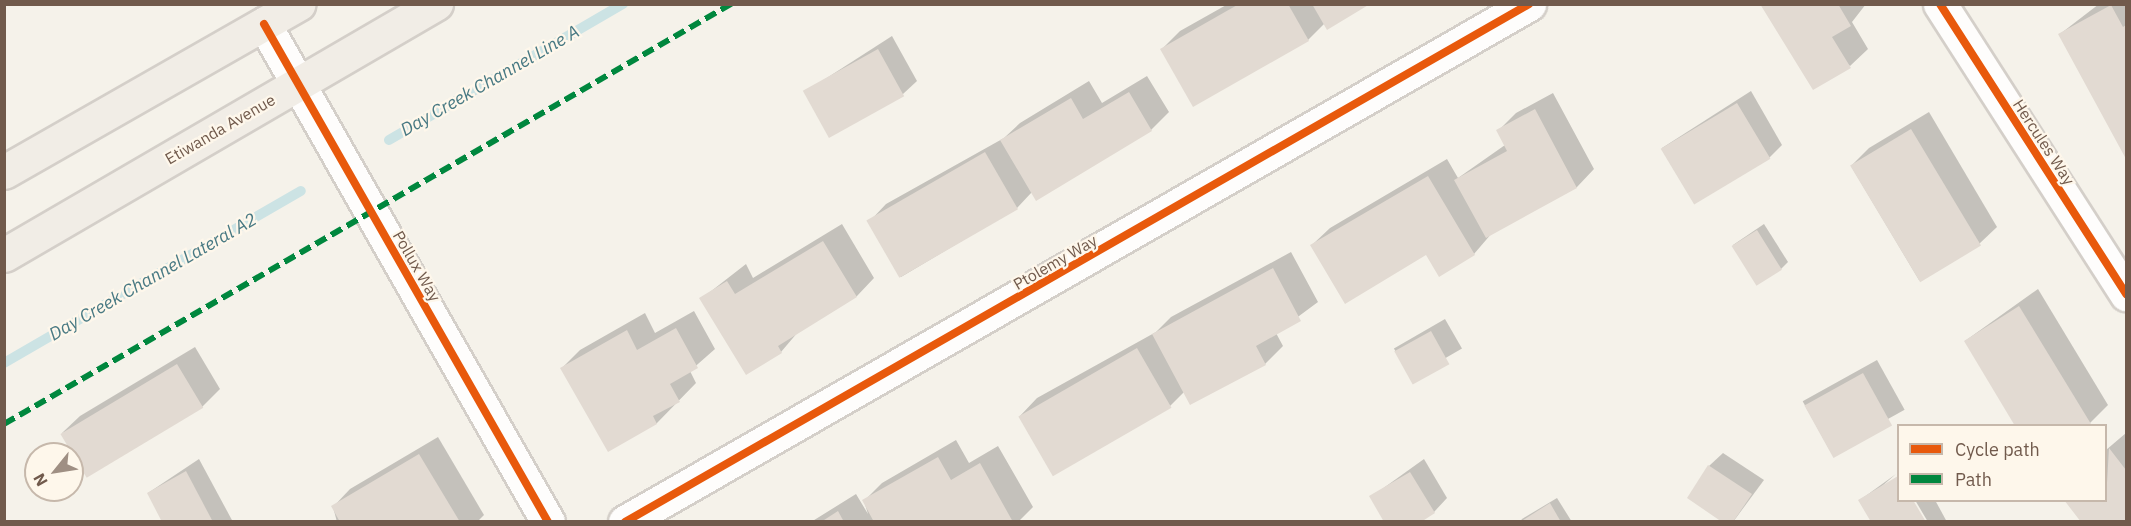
<!DOCTYPE html>
<html>
<head>
<meta charset="utf-8">
<style>
  body { margin:0 }
  #map { position:relative; width:2131px; height:526px; overflow:hidden; background:#f5f2ea; font-family:"IBM Plex Sans",sans-serif }
  div>[style] { position:absolute }
  .shadow>* { inset:0; background:#0003; transform-origin:0 0 }
  .stream>* { height:10px; margin:-5px; padding:0 5px; transform-origin:5px; border-radius:5px; background:#cce3e4 }
  .building>* { inset:0; background:#e2dad2; transform-origin:0 0 }
  .roads { filter:drop-shadow(2px 0 #d4cfc9) drop-shadow(-2px 0 #d4cfc9) drop-shadow(0 2px #d4cfc9) drop-shadow(0 -2px #d4cfc9) }
  .street>* { height:33px; margin:-16.5px; padding:0 16.5px; transform-origin:16.5px; border-radius:16.5px; background:#fefdfc }
  .primary>* { height:33px; margin:-16.5px; padding:0 16.5px; transform-origin:16.5px; border-radius:16.5px; background:#f1ede6 }
  .quiet>* { height:6px; margin-top:-3px; transform-origin:0; background:repeating-linear-gradient(90deg,#00873e 0 12px,transparent 0 18px) }
  .cycleway>* { height:8px; margin:-4px; padding:0 4px; transform-origin:4px; border-radius:4px; background:#e8590c }
  span { translate:-50% -50%; white-space:nowrap; text-align:center; line-height:1.15; -webkit-text-stroke:4.5px #fef7eb; paint-order:stroke }
  .street-label { font-size:16px; color:#715a4c }
  .water-label { font-size:18px; color:#487983; font-style:italic }
  .frame { position:absolute; inset:0; border:6px solid #715a4c; pointer-events:none }
  .legend { position:absolute; left:1897px; top:424px; width:210px; height:78px; box-sizing:border-box; background:#fef7eb; border:2px solid #c6b8ab; margin:0; padding:8px 10px; list-style:none; font-size:18px; color:#715a4c }
  .legend li { display:flex; align-items:center; gap:12px; height:30px }
  .legend b { width:30px; border:2px solid #c6b8ab }
  .north { position:absolute; left:24px; top:442px; width:60px; height:60px; box-sizing:border-box; background:#fef7eb; border:2px solid #c6b8ab; border-radius:50%; rotate:240deg; font-size:16px; font-weight:700; line-height:24px; text-align:center; color:#715a4c }
  .north::after { content:''; display:block; margin:auto; width:21px; height:27px; background:#9f8f83; clip-path:polygon(50% 0,100% 100%,50% 72%,0 100%) }
</style>
</head>
<body>
<div id="map">
  <div class="shadow">
    <i style="clip-path:polygon(1228px 4px,1367px 4px,1325px 23px,1308px 40px,1162px 49px,1180px 31px)"></i>
    <i style="clip-path:polygon(1762px 4px,1866px 4px,1852px 22px,1868px 49px,1850px 66px)"></i>
    <i style="clip-path:polygon(2099px 4px,2126px 4px,2126px 154px,2060px 34px)"></i>
    <i style="clip-path:polygon(892px 36px,917px 81px,903px 94px,829px 136px,805px 92px)"></i>
    <i style="clip-path:polygon(1147px 76px,1169px 112px,1151px 130px,1032px 192px,1017px 208px,901px 277px,869px 222px,886px 204px,1004px 138px,1020px 123px,1089px 81px,1102px 103px)"></i>
    <i style="clip-path:polygon(1751px 91px,1782px 145px,1769px 158px,1662px 148px)"></i>
    <i style="clip-path:polygon(1553px 93px,1594px 169px,1577px 187px,1492px 233px,1474px 254px,1439px 274px,1427px 253px,1312px 245px,1330px 228px,1447px 159px,1458px 178px,1505px 145px,1498px 131px,1516px 113px)"></i>
    <i style="clip-path:polygon(1929px 112px,1997px 227px,1979px 244px,1919px 280px,1851px 166px,1869px 148px)"></i>
    <i style="clip-path:polygon(842px 224px,874px 278px,857px 296px,798px 332px,781px 352px,701px 299px,746px 264px,753px 278px)"></i>
    <i style="clip-path:polygon(1764px 224px,1788px 262px,1781px 269px,1733px 245px)"></i>
    <i style="clip-path:polygon(1291px 252px,1318px 302px,1276px 333px,1283px 346px,1265px 364px,1185px 391px,1170px 406px,1020px 416px,1037px 398px,1156px 332px,1171px 317px)"></i>
    <i style="clip-path:polygon(2038px 289px,2108px 405px,2090px 423px,1965px 341px)"></i>
    <i style="clip-path:polygon(694px 311px,715px 349px,690px 371px,696px 383px,657px 423px,609px 450px,562px 368px,580px 350px,645px 313px,655px 333px)"></i>
    <i style="left:1445px;top:319px;width:34px;height:59px;rotate:60deg"></i>
    <i style="clip-path:polygon(195px 347px,220px 389px,202px 407px,62px 433px,80px 416px)"></i>
    <i style="left:1877px;top:360px;width:57px;height:85px;rotate:61deg"></i>
    <i style="clip-path:polygon(2126px 433px,2126px 522px,2083px 522px,2106px 500px,2106px 450px)"></i>
    <i style="clip-path:polygon(438px 437px,484px 515px,477px 522px,337px 522px,333px 507px,350px 489px)"></i>
    <i style="clip-path:polygon(956px 440px,969px 463px,998px 446px,1033px 507px,1018px 522px,811px 522px,856px 494px,868px 514px,864px 501px,882px 483px)"></i>
    <i style="clip-path:polygon(1723px 453px,1764px 480px,1733px 522px,1709px 466px)"></i>
    <i style="clip-path:polygon(199px 459px,233px 522px,164px 522px,148px 493px)"></i>
    <i style="clip-path:polygon(1424px 459px,1447px 498px,1434px 512px,1371px 497px)"></i>
    <i style="clip-path:polygon(1896px 474px,1874px 493px,1898px 478px,1898px 500px,1860px 500px)"></i>
    <i style="clip-path:polygon(1557px 498px,1572px 522px,1520px 522px,1522px 519px)"></i>
    <i style="clip-path:polygon(1915px 500px,1935px 500px,1947px 522px,1928px 522px)"></i>
  </div>
  <div class="stream">
    <i style="left:389px;top:140px;width:271px;rotate:-30.2deg"></i>
    <i style="left:4px;top:363px;width:343px;rotate:-30.1deg"></i>
  </div>
  <div class="building">
    <i style="clip-path:polygon(1239px 4px,1288px 4px,1309px 41px,1193px 107px,1160px 49px)"></i>
    <i style="clip-path:polygon(1312px 4px,1370px 4px,1327px 30px)"></i>
    <i style="clip-path:polygon(1760px 4px,1838px 4px,1851px 26px,1832px 37px,1851px 68px,1813px 90px)"></i>
    <i style="clip-path:polygon(2111px 5px,2123px 27px,2126px 25px,2126px 159px,2058px 34px)"></i>
    <i style="left:878px;top:49px;width:54px;height:86px;rotate:61deg"></i>
    <i style="clip-path:polygon(1129px 92px,1152px 131px,1036px 201px,1000px 140px,1071px 98px,1083px 119px)"></i>
    <i style="left:1737px;top:103px;width:65px;height:89px;rotate:59deg"></i>
    <i style="clip-path:polygon(1535px 109px,1577px 188px,1486px 238px,1454px 180px,1507px 151px,1496px 130px)"></i>
    <i style="left:1911px;top:129px;width:136px;height:71px;rotate:59deg"></i>
    <i style="left:985px;top:152px;width:66px;height:137px;rotate:60deg"></i>
    <i style="clip-path:polygon(1428px 176px,1475px 255px,1439px 277px,1426px 255px,1345px 304px,1310px 245px)"></i>
    <i style="left:1757px;top:230px;width:47px;height:30px;rotate:58deg"></i>
    <i style="clip-path:polygon(823px 241px,857px 297px,778px 346px,782px 353px,746px 375px,699px 298px,727px 281px,735px 294px)"></i>
    <i style="clip-path:polygon(1273px 268px,1301px 321px,1256px 346px,1266px 365px,1190px 405px,1152px 334px)"></i>
    <i style="clip-path:polygon(2019px 306px,2091px 424px,2089px 426px,2015px 426px,1964px 341px)"></i>
    <i style="clip-path:polygon(676px 328px,698px 368px,670px 384px,680px 402px,653px 416px,657px 424px,608px 452px,560px 368px,627px 330px,637px 350px)"></i>
    <i style="left:1431px;top:331px;width:38px;height:42px;rotate:61deg"></i>
    <i style="left:1137px;top:348px;width:69px;height:137px;rotate:60deg"></i>
    <i style="left:177px;top:364px;width:51px;height:136px;rotate:59deg"></i>
    <i style="left:1863px;top:373px;width:60px;height:67px;rotate:61deg"></i>
    <i style="clip-path:polygon(2109px 448px,2126px 470px,2126px 522px,2081px 522px,2064px 500px,2106px 500px)"></i>
    <i style="clip-path:polygon(419px 454px,460px 522px,340px 522px,331px 506px)"></i>
    <i style="clip-path:polygon(938px 457px,951px 480px,980px 463px,1013px 522px,874px 522px,862px 500px)"></i>
    <i style="clip-path:polygon(1708px 465px,1752px 494px,1733px 522px,1722px 522px,1687px 498px)"></i>
    <i style="clip-path:polygon(186px 471px,213px 522px,162px 522px,147px 493px)"></i>
    <i style="clip-path:polygon(1410px 472px,1435px 513px,1421px 522px,1384px 522px,1369px 496px)"></i>
    <i style="clip-path:polygon(1898px 476px,1898px 500px,1913px 500px,1926px 522px,1871px 522px,1858px 500px)"></i>
    <i style="clip-path:polygon(1550px 503px,1561px 522px,1520px 522px)"></i>
    <i style="clip-path:polygon(838px 511px,844px 522px,821px 522px)"></i>
  </div>
  <div class="roads">
    <div class="street">
      <i style="left:1940px;top:4px;width:345px;rotate:57.3deg"></i>
      <i style="left:264px;top:24px;width:573px;rotate:60.3deg"></i>
      <i style="left:625px;top:522px;width:1042px;rotate:-29.81deg"></i>
    </div>
    <div class="primary">
      <i style="left:4px;top:172px;width:339px;rotate:-29.7deg"></i>
      <i style="left:4px;top:255px;width:500px;rotate:-30.2deg"></i>
    </div>
  </div>
  <div class="quiet">
    <i style="left:4px;top:424px;width:840px;rotate:-30.02deg"></i>
  </div>
  <div class="cycleway">
    <i style="left:1940px;top:4px;width:345px;rotate:57.3deg"></i>
    <i style="left:264px;top:24px;width:573px;rotate:60.3deg"></i>
    <i style="left:625px;top:522px;width:1042px;rotate:-29.81deg"></i>
  </div>
  <div class="street-label">
    <span style="left:220px;top:129px;rotate:-30deg">Etiwanda Avenue</span>
    <span style="left:2044px;top:142px;rotate:57deg">Hercules Way</span>
    <span style="left:1055px;top:262px;rotate:-30deg">Ptolemy Way</span>
    <span style="left:417px;top:266px;rotate:60deg">Pollux Way</span>
  </div>
  <div class="water-label">
    <span style="left:490px;top:81px;rotate:-30deg">Day Creek Channel Line A</span>
    <span style="left:153px;top:277px;rotate:-30deg">Day Creek Channel Lateral A2</span>
  </div>
  <div class="frame"></div>
  <ul class="legend">
  <li><b style="height:8px;background:#e8590c"></b>Cycle path</li>
  <li><b style="height:8px;background:#00873e"></b>Path</li>
  </ul>
  <div class="north">N</div>
</div>
</body>
</html>
